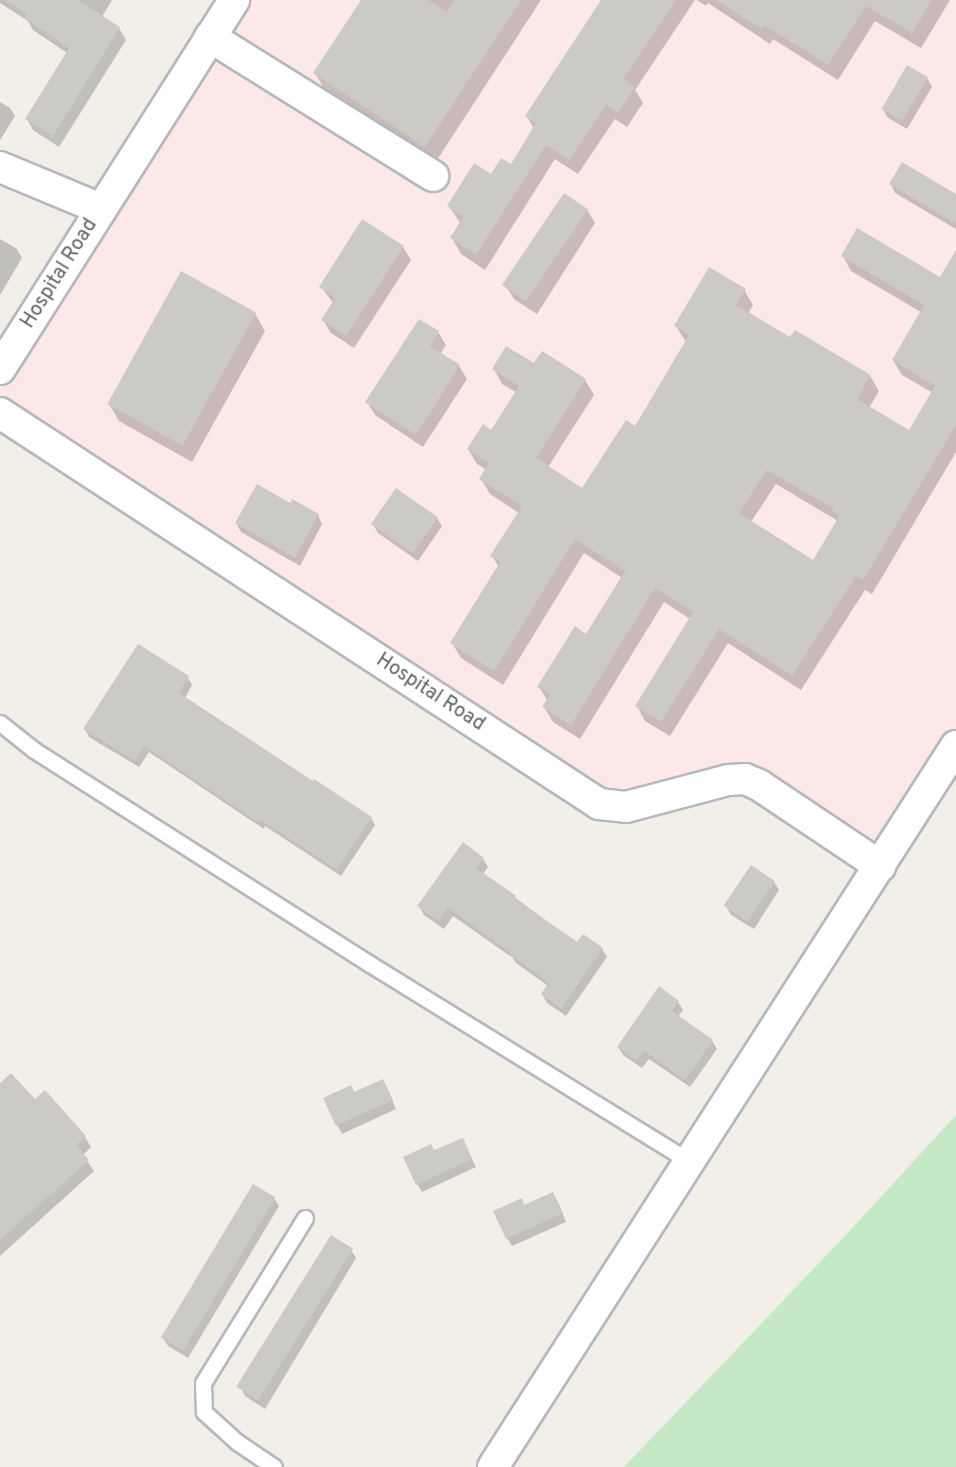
<!DOCTYPE html>
<html>
<head>
<meta charset="utf-8">
<style>
  body { margin:0 }
  #map { position:relative; width:956px; height:1467px; overflow:hidden; background:#f1efe8; font-family:Overpass,sans-serif }
  div>[style] { position:absolute }
  .medical>* { inset:0; background:#fce8e6 }
  .green>* { inset:0; background:#c5e8c5 }
  .shadow>* { inset:0; background:#0003 }
  .building>* { inset:0; background:#cccac5; transform-origin:0 0 }
  .roads { filter:drop-shadow(2px 0 #b5b8bc) drop-shadow(-2px 0 #b5b8bc) drop-shadow(0 2px #b5b8bc) drop-shadow(0 -2px #b5b8bc) }
  .service>* { height:15px; margin:-7.5px; padding:0 7.5px; transform-origin:7.5px; border-radius:7.5px; background:#fff }
  .minor>* { height:30px; margin:-15px; padding:0 15px; transform-origin:15px; border-radius:15px; background:#fff }
  span { translate:-50% -50%; white-space:nowrap; text-align:center; line-height:1.15; -webkit-text-stroke:6px #fff; paint-order:stroke }
  .street-label { font-size:20px; color:#5f6368 }
</style>
</head>
<body>
<div id="map">
  <div class="medical">
    <i style="clip-path:polygon(237px 0,956px 0,956px 738px,880px 862px,760px 783px,624px 806px,0 411px,0 374px)"></i>
  </div>
  <div class="green">
    <i style="clip-path:polygon(956px 1115px,956px 1467px,624px 1467px,844px 1237px)"></i>
  </div>
  <div class="shadow">
    <i style="clip-path:polygon(0 0,112px 0,102px 17px,119px 28px,126px 40px,59px 147px,33px 130px,27px 119px,67px 53px,33px 30px,28px 21px,0 3px)"></i>
    <i style="clip-path:polygon(363px 0,541px 0,435px 163px,325px 90px,315px 73px)"></i>
    <i style="clip-path:polygon(603px 0,695px 0,635px 90px,643px 103px,627px 127px,615px 119px,578px 174px,555px 159px,485px 270px,461px 254px,452px 238px,461px 224px,449px 206px,491px 176px,511px 166px,534px 129px,527px 116px)"></i>
    <i style="clip-path:polygon(697px 0,950px 0,921px 48px,875px 21px,838px 80px,773px 39px,770px 44px,708px 3px,706px 6px)"></i>
    <i style="clip-path:polygon(927px 78px,932px 87px,907px 129px,887px 117px,883px 109px)"></i>
    <i style="clip-path:polygon(0 102px,10px 108px,15px 116px,0 140px)"></i>
    <i style="clip-path:polygon(891px 184px,956px 196px,956px 229px,895px 193px)"></i>
    <i style="clip-path:polygon(587px 210px,595px 223px,537px 314px,514px 299px,506px 286px)"></i>
    <i style="clip-path:polygon(0 239px,17px 249px,22px 258px,0 295px)"></i>
    <i style="clip-path:polygon(403px 247px,411px 260px,354px 348px,331px 333px,323px 320px,334px 304px,321px 287px)"></i>
    <i style="clip-path:polygon(evenodd,956px 253px,956px 452px,872px 594px,865px 590px,801px 690px,728px 643px,670px 736px,645px 721px,637px 706px,690px 619px,664px 602px,580px 739px,553px 722px,544px 707px,548px 701px,539px 687px,586px 636px,622px 578px,584px 553px,503px 685px,461px 658px,452px 643px,499px 567px,492px 556px,519px 513px,490px 494px,481px 479px,487px 470px,477px 464px,468px 449px,492px 432px,517px 393px,502px 384px,494px 369px,535px 365px,585px 380px,594px 395px,548px 467px,583px 490px,636px 428px,686px 342px,676px 326px,744px 290px,753px 305px,748px 314px,791px 339px,870px 376px,879px 391px,869px 408px,910px 432px,933px 393px,902px 375px,893px 360px,921px 312px,851px 271px,843px 256px,941px 279px,956px 253px,776px 484px,838px 521px,813px 562px,751px 522px,776px 484px)"></i>
    <i style="clip-path:polygon(255px 314px,265px 331px,192px 462px,119px 421px,109px 404px)"></i>
    <i style="clip-path:polygon(420px 321px,438px 332px,446px 345px,440px 354px,459px 366px,467px 379px,423px 447px,375px 415px,367px 402px)"></i>
    <i style="clip-path:polygon(290px 505px,318px 515px,322px 524px,300px 566px,241px 532px,236px 523px)"></i>
    <i style="clip-path:polygon(437px 518px,442px 526px,418px 561px,378px 533px,373px 524px)"></i>
    <i style="clip-path:polygon(139px 646px,188px 678px,192px 685px,185px 698px,313px 783px,371px 818px,375px 825px,341px 876px,265px 826px,264px 829px,149px 752px,139px 767px,89px 737px,85px 729px)"></i>
    <i style="clip-path:polygon(483px 859px,488px 867px,483px 874px,578px 944px,602px 949px,607px 957px,566px 1016px,547px 1003px,542px 994px,548px 986px,516px 963px,513px 958px,453px 916px,444px 929px,424px 915px,419px 906px)"></i>
    <i style="clip-path:polygon(774px 882px,779px 890px,754px 929px,731px 915px,726px 906px)"></i>
    <i style="clip-path:polygon(678px 1002px,683px 1010px,678px 1017px,712px 1041px,717px 1049px,690px 1087px,649px 1059px,642px 1068px,623px 1055px,618px 1047px)"></i>
    <i style="clip-path:polygon(0 1085px,35px 1101px,85px 1137px,91px 1147px,83px 1155px,94px 1171px,0 1256px)"></i>
    <i style="clip-path:polygon(387px 1089px,396px 1109px,342px 1134px,337px 1125px,354px 1093px)"></i>
    <i style="clip-path:polygon(462px 1139px,476px 1167px,422px 1192px,417px 1184px,434px 1152px)"></i>
    <i style="clip-path:polygon(274px 1198px,279px 1206px,188px 1358px,168px 1346px,163px 1338px)"></i>
    <i style="clip-path:polygon(558px 1202px,566px 1222px,512px 1246px,507px 1238px,525px 1206px)"></i>
    <i style="clip-path:polygon(351px 1250px,356px 1258px,265px 1409px,245px 1396px,241px 1388px)"></i>
  </div>
  <div class="building">
    <i style="clip-path:polygon(5px 0,77px 0,120px 27px,53px 136px,25px 119px,69px 48px,25px 18px,27px 14px)"></i>
    <i style="clip-path:polygon(361px 0,428px 0,447px 12px,455px 0,521px 0,425px 147px,313px 73px)"></i>
    <i style="clip-path:polygon(601px 0,676px 0,623px 79px,635px 87px,618px 113px,606px 105px,569px 160px,546px 145px,476px 255px,450px 238px,463px 217px,447px 206px,474px 163px,491px 174px,501px 158px,511px 164px,536px 123px,525px 116px)"></i>
    <i style="clip-path:polygon(716px 0,932px 0,912px 33px,866px 6px,828px 65px,764px 25px,761px 29px)"></i>
    <i style="left:907px;top:65px;width:24px;height:51px;rotate:30deg"></i>
    <i style="clip-path:polygon(902px 162px,956px 194px,956px 224px,889px 184px)"></i>
    <i style="left:564px;top:193px;width:29px;height:111px;rotate:34deg"></i>
    <i style="clip-path:polygon(362px 219px,404px 246px,346px 336px,321px 320px,335px 298px,319px 287px)"></i>
    <i style="clip-path:polygon(evenodd,857px 228px,940px 277px,956px 250px,956px 425px,863px 580px,856px 576px,792px 676px,719px 629px,661px 722px,635px 706px,693px 612px,655px 588px,571px 725px,542px 707px,550px 694px,537px 687px,575px 626px,586px 634px,625px 571px,575px 539px,494px 671px,450px 643px,500px 562px,490px 556px,522px 506px,479px 479px,489px 463px,467px 449px,483px 424px,491px 430px,519px 386px,492px 369px,506px 346px,534px 363px,542px 351px,586px 379px,536px 458px,582px 488px,626px 420px,635px 426px,689px 335px,674px 326px,709px 267px,746px 289px,736px 305px,790px 337px,795px 330px,871px 375px,857px 399px,909px 430px,935px 386px,892px 360px,924px 305px,841px 256px,857px 228px,767px 470px,834px 509px,832px 511px,840px 515px,813px 560px,739px 513px,767px 470px)"></i>
    <i style="left:181px;top:271px;width:86px;height:152px;rotate:29deg"></i>
    <i style="clip-path:polygon(419px 319px,439px 331px,430px 346px,460px 365px,416px 435px,365px 402px)"></i>
    <i style="clip-path:polygon(257px 484px,290px 503px,292px 499px,319px 514px,295px 558px,235px 523px)"></i>
    <i style="left:396px;top:488px;width:51px;height:44px;rotate:35deg"></i>
    <i style="clip-path:polygon(138px 644px,189px 676px,179px 693px,313px 781px,314px 779px,372px 817px,337px 870px,261px 820px,259px 823px,144px 746px,135px 761px,83px 729px)"></i>
    <i style="clip-path:polygon(463px 842px,484px 858px,476px 868px,516px 896px,514px 898px,577px 942px,583px 934px,603px 948px,561px 1009px,541px 994px,549px 982px,509px 955px,511px 953px,448px 908px,438px 921px,417px 906px)"></i>
    <i style="left:751px;top:865px;width:29px;height:49px;rotate:34deg"></i>
    <i style="clip-path:polygon(659px 986px,679px 1001px,672px 1011px,713px 1040px,685px 1080px,644px 1051px,637px 1061px,617px 1047px)"></i>
    <i style="clip-path:polygon(11px 1073px,35px 1099px,45px 1090px,86px 1136px,76px 1145px,89px 1160px,0 1240px,0 1083px)"></i>
    <i style="clip-path:polygon(383px 1079px,393px 1100px,336px 1126px,323px 1098px,351px 1085px,354px 1092px)"></i>
    <i style="clip-path:polygon(463px 1138px,472px 1159px,416px 1185px,403px 1157px,431px 1144px,434px 1150px)"></i>
    <i style="left:253px;top:1184px;width:26px;height:179px;rotate:31deg"></i>
    <i style="clip-path:polygon(553px 1192px,563px 1213px,506px 1239px,493px 1211px,522px 1198px,524px 1205px)"></i>
    <i style="left:331px;top:1235px;width:26px;height:179px;rotate:32deg"></i>
  </div>
  <div class="roads">
    <div class="service">
      <i style="left:0;top:723px;width:43px;rotate:38.5deg"></i>
      <i style="left:34px;top:750px;width:398px;rotate:32.5deg"></i>
      <i style="left:370px;top:964px;width:377px;rotate:31.7deg"></i>
      <i style="left:274px;top:1467px;width:45px;rotate:-146deg"></i>
      <i style="left:237px;top:1442px;width:45px;rotate:-137.7deg"></i>
      <i style="left:204px;top:1412px;width:29px;rotate:-92deg"></i>
      <i style="left:203px;top:1383px;width:194px;rotate:-58.3deg"></i>
    </div>
    <div class="minor">
      <i style="left:210px;top:37px;width:263px;rotate:31.9deg"></i>
      <i style="left:0;top:167px;width:109px;rotate:22.6deg"></i>
      <i style="left:0;top:369px;width:437px;rotate:-57.6deg"></i>
      <i style="left:0;top:413px;width:715px;rotate:33.13deg"></i>
      <i style="left:599px;top:804px;width:27px;rotate:6deg"></i>
      <i style="left:626px;top:807px;width:106px;rotate:-14.8deg"></i>
      <i style="left:728px;top:780px;width:17px;rotate:-3deg"></i>
      <i style="left:745px;top:779px;width:15px;rotate:23deg"></i>
      <i style="left:759px;top:785px;width:146px;rotate:33.8deg"></i>
      <i style="left:493px;top:1467px;width:857px;rotate:-57.29deg"></i>
    </div>
  </div>
  <div class="street-label">
    <span style="left:60px;top:274px;rotate:-58deg">Hospital Road</span>
    <span style="left:430px;top:693px;rotate:33deg">Hospital Road</span>
  </div>
</div>
</body>
</html>
